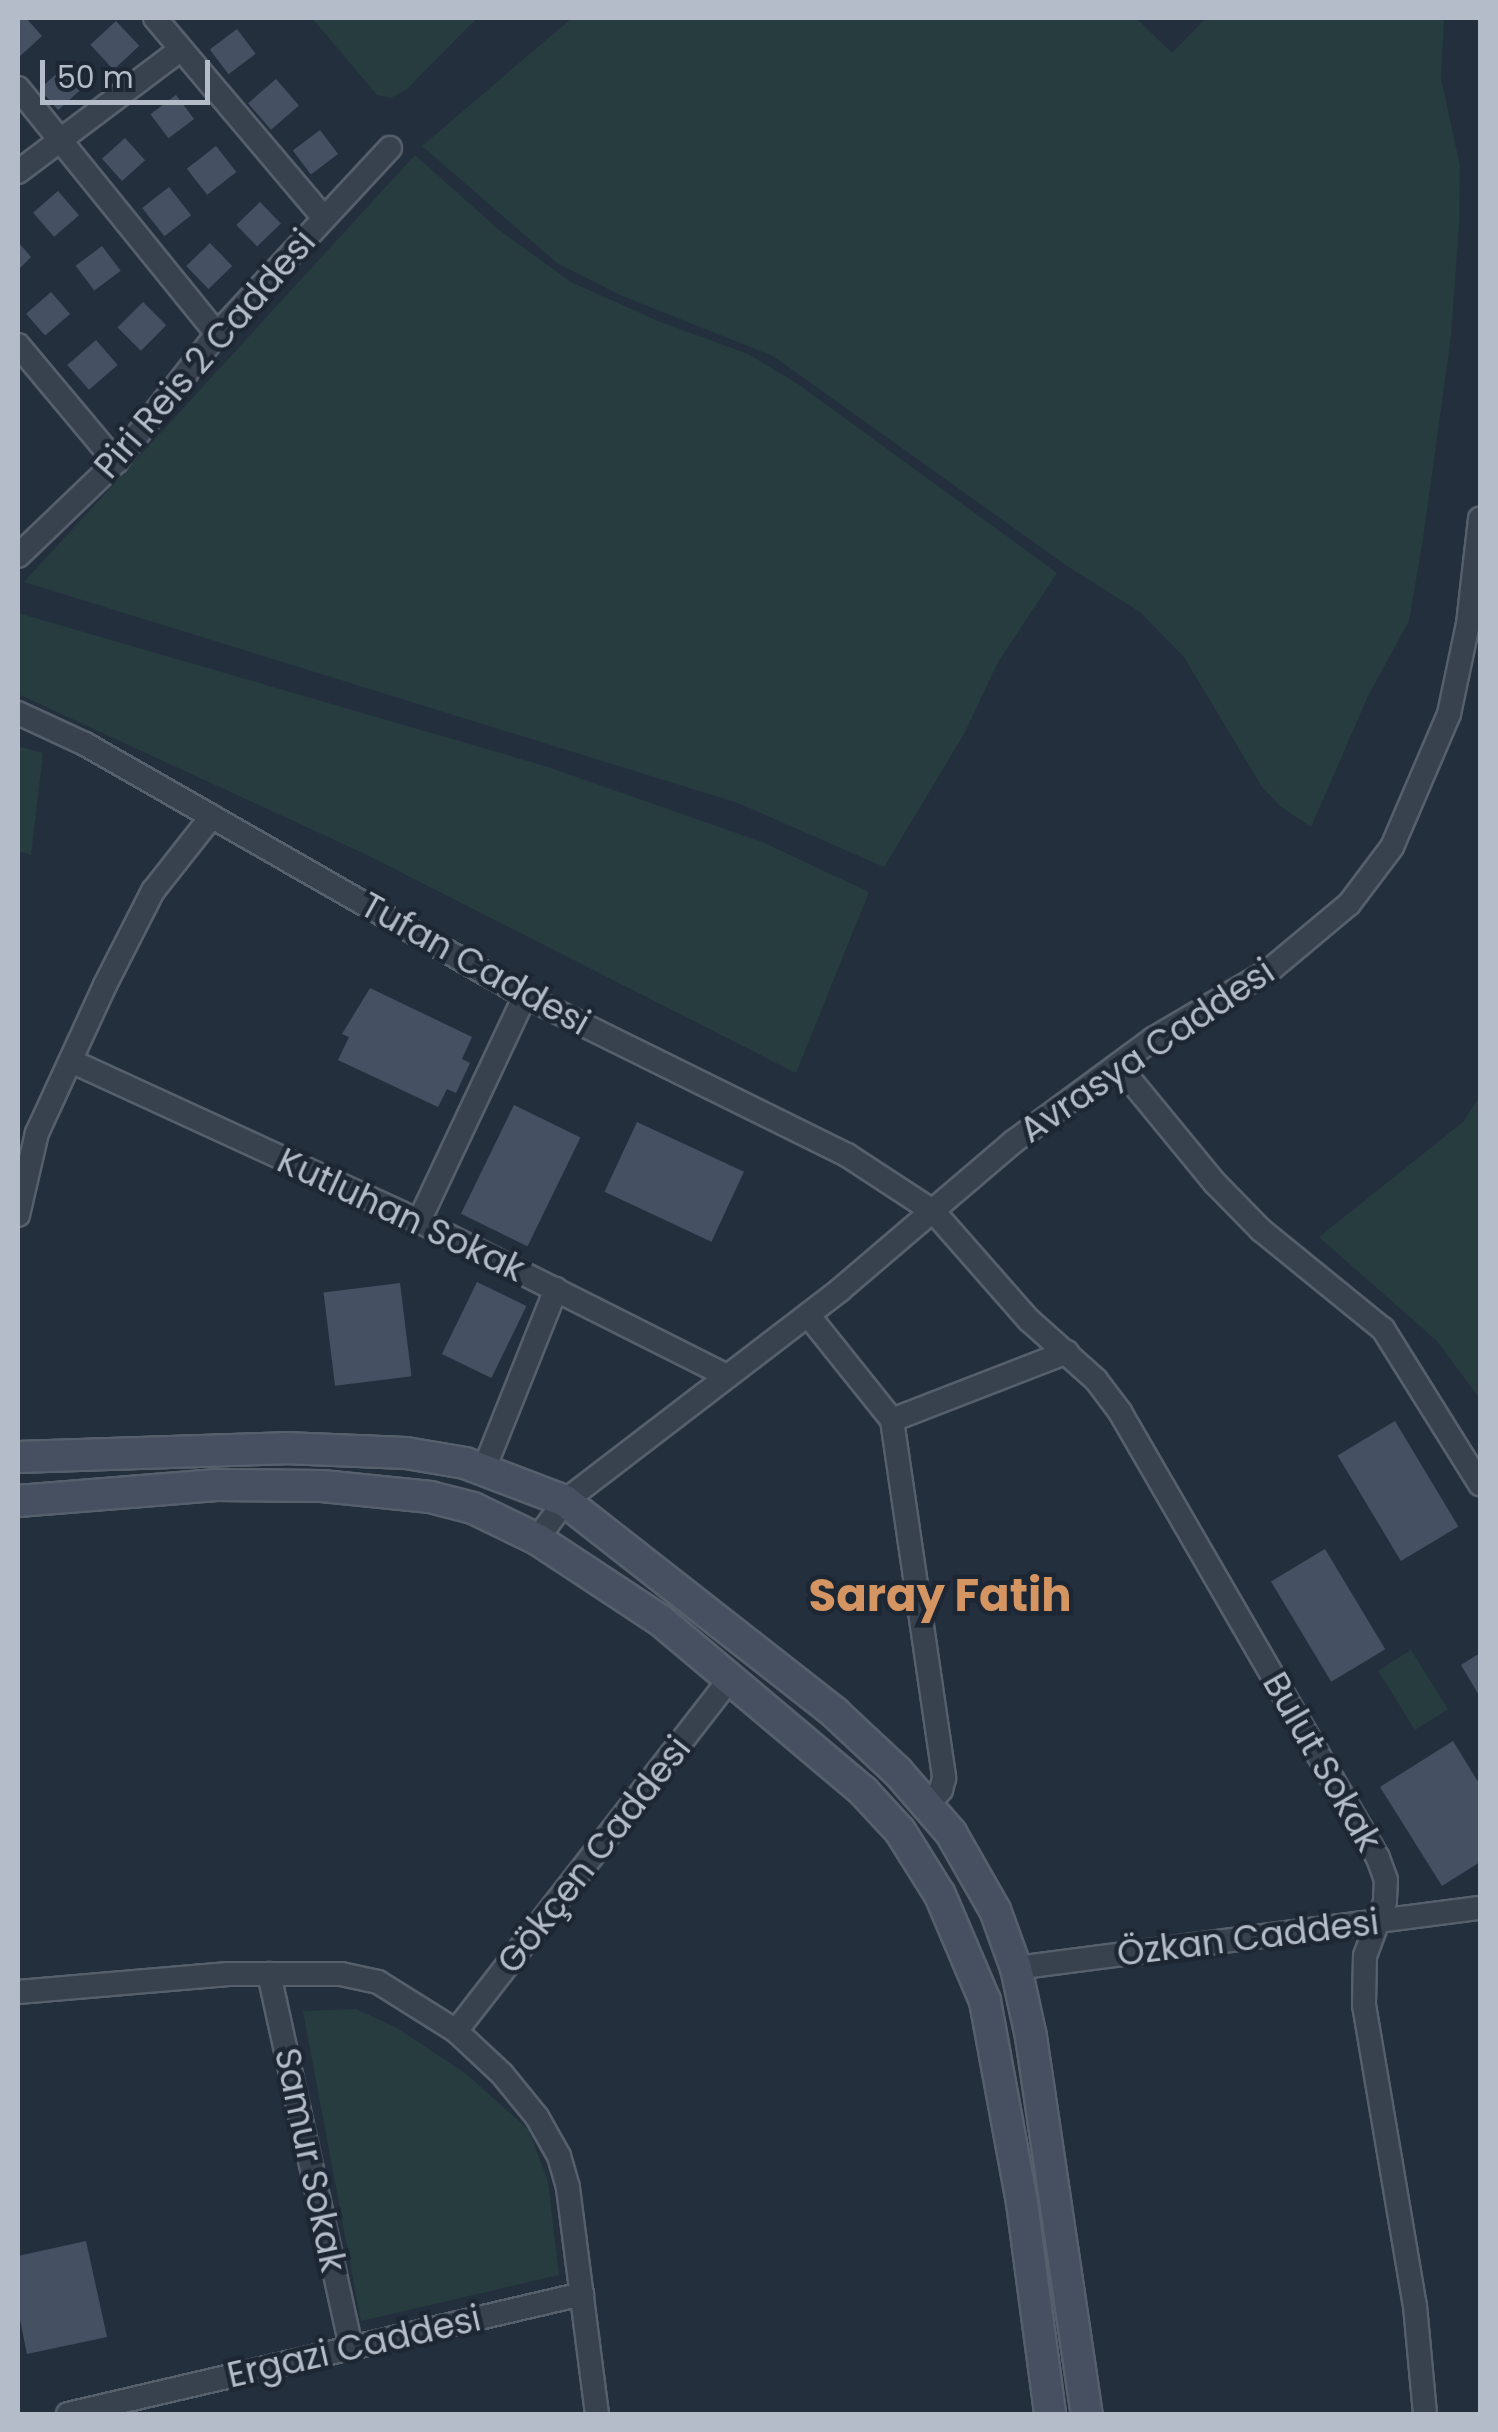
<!DOCTYPE html>
<html>
<head>
<meta charset="utf-8">
<style>
  body { margin:0 }
  #map { position:relative; width:1498px; height:2432px; overflow:hidden; background:#242f3e; font-family:Poppins,sans-serif }
  div>[style] { position:absolute }
  .green>* { inset:0; background:#263c3f; transform-origin:0 0 }
  .building>* { inset:0; background:#455162; transform-origin:0 0 }
  .roads { filter:drop-shadow(2px 0 #565f6c) drop-shadow(-2px 0 #565f6c) drop-shadow(0 2px #565f6c) drop-shadow(0 -2px #565f6c) }
  .street>* { height:22px; margin:-11px; padding:0 11px; transform-origin:11px; border-radius:11px; background:#38414e }
  .secondary>* { height:30px; margin:-15px; padding:0 15px; transform-origin:15px; border-radius:15px; background:#465061 }
  span { translate:-50% -50%; white-space:nowrap; text-align:center; line-height:1.15; -webkit-text-stroke:9px #1d2633; paint-order:stroke }
  .street-label { font-size:35px; color:#b4bcc9 }
  .district-label { font-size:45px; color:#d59563; font-weight:700 }
  .frame { position:absolute; inset:0; border:20px solid #b4bcc9; pointer-events:none }
  .scale { position:absolute; left:40px; top:60px; width:170px; height:45px; box-sizing:border-box; border:5px solid #b4bcc9; border-top:0; padding-left:12px; font-size:30px; line-height:35px; white-space:nowrap; color:#b4bcc9; -webkit-text-stroke:8px #1d2633; paint-order:stroke }
</style>
</head>
<body>
<div id="map">
  <div class="green">
    <i style="clip-path:polygon(312px 18px,477px 18px,406px 90px,391px 98px,377px 95px)"></i>
    <i style="clip-path:polygon(572px 18px,1136px 18px,1172px 53px,1206px 18px,1444px 18px,1441px 78px,1460px 166px,1459px 226px,1451px 336px,1423px 539px,1409px 621px,1369px 694px,1311px 827px,1280px 806px,1262px 787px,1184px 657px,1140px 612px,1067px 566px,773px 356px,620px 295px,557px 263px,422px 146px)"></i>
    <i style="clip-path:polygon(415px 155px,499px 230px,571px 282px,658px 321px,748px 354px,798px 384px,1057px 573px,998px 662px,964px 734px,884px 867px,738px 803px,24px 582px)"></i>
    <i style="clip-path:polygon(18px 613px,545px 766px,762px 842px,869px 892px,796px 1073px,367px 855px,18px 694px)"></i>
    <i style="clip-path:polygon(18px 746px,43px 753px,31px 855px,18px 851px)"></i>
    <i style="clip-path:polygon(1480px 1096px,1480px 1399px,1437px 1341px,1319px 1237px,1463px 1122px)"></i>
    <i style="left:1411px;top:1650px;width:70px;height:39px;rotate:58deg"></i>
    <i style="clip-path:polygon(356px 2009px,397px 2028px,465px 2073px,528px 2129px,548px 2181px,559px 2275px,361px 2321px,303px 2011px)"></i>
  </div>
  <div class="building">
    <i style="clip-path:polygon(18px 18px,26px 18px,42px 36px,18px 58px)"></i>
    <i style="left:116px;top:21px;width:34px;height:35px;rotate:47deg"></i>
    <i style="left:237px;top:29px;width:31px;height:34px;rotate:53deg"></i>
    <i style="left:64px;top:67px;width:28px;height:33px;rotate:48deg"></i>
    <i style="left:276px;top:79px;width:35px;height:37px;rotate:49deg"></i>
    <i style="left:176px;top:95px;width:30px;height:32px;rotate:53deg"></i>
    <i style="left:320px;top:130px;width:30px;height:34px;rotate:53deg"></i>
    <i style="left:125px;top:138px;width:30px;height:31px;rotate:48deg"></i>
    <i style="left:216px;top:146px;width:33px;height:37px;rotate:52deg"></i>
    <i style="left:169px;top:187px;width:36px;height:34px;rotate:52deg"></i>
    <i style="left:58px;top:191px;width:32px;height:33px;rotate:49deg"></i>
    <i style="left:260px;top:202px;width:30px;height:33px;rotate:46deg"></i>
    <i style="clip-path:polygon(18px 242px,31px 257px,18px 270px)"></i>
    <i style="left:210px;top:243px;width:32px;height:33px;rotate:46deg"></i>
    <i style="left:102px;top:246px;width:31px;height:33px;rotate:53deg"></i>
    <i style="left:51px;top:292px;width:29px;height:33px;rotate:49deg"></i>
    <i style="left:143px;top:302px;width:33px;height:36px;rotate:45deg"></i>
    <i style="left:96px;top:340px;width:33px;height:38px;rotate:49deg"></i>
    <i style="clip-path:polygon(370px 988px,472px 1037px,462px 1059px,470px 1063px,456px 1093px,447px 1089px,438px 1107px,338px 1060px,349px 1037px,342px 1034px)"></i>
    <i style="left:514px;top:1105px;width:74px;height:121px;rotate:26deg"></i>
    <i style="left:637px;top:1122px;width:118px;height:77px;rotate:25deg"></i>
    <i style="left:477px;top:1282px;width:55px;height:80px;rotate:26deg"></i>
    <i style="left:400px;top:1283px;width:94px;height:77px;rotate:83deg"></i>
    <i style="left:1395px;top:1421px;width:123px;height:67px;rotate:59deg"></i>
    <i style="left:1325px;top:1549px;width:117px;height:63px;rotate:59deg"></i>
    <i style="clip-path:polygon(1480px 1653px,1480px 1697px,1461px 1665px)"></i>
    <i style="clip-path:polygon(1453px 1741px,1480px 1785px,1480px 1862px,1442px 1886px,1380px 1787px)"></i>
    <i style="clip-path:polygon(86px 2241px,107px 2337px,27px 2354px,18px 2310px,18px 2256px)"></i>
  </div>
  <div class="roads">
    <div class="street">
      <i style="left:155px;top:18px;width:260px;rotate:49.8deg"></i>
      <i style="left:18px;top:88px;width:316px;rotate:51deg"></i>
      <i style="left:18px;top:172px;width:204px;rotate:-37deg"></i>
      <i style="left:18px;top:345px;width:153px;rotate:50.1deg"></i>
      <i style="left:18px;top:556px;width:136px;rotate:-43.8deg"></i>
      <i style="left:116px;top:462px;width:163px;rotate:-51.7deg"></i>
      <i style="left:217px;top:334px;width:254px;rotate:-47.1deg"></i>
      <i style="left:18px;top:713px;width:74px;rotate:24.8deg"></i>
      <i style="left:85px;top:744px;width:507px;rotate:29.8deg"></i>
      <i style="left:525px;top:996px;width:359px;rotate:26.3deg"></i>
      <i style="left:847px;top:1155px;width:104px;rotate:33.2deg"></i>
      <i style="left:934px;top:1212px;width:144px;rotate:48.7deg"></i>
      <i style="left:1029px;top:1320px;width:90px;rotate:41.8deg"></i>
      <i style="left:1096px;top:1380px;width:40px;rotate:53deg"></i>
      <i style="left:1120px;top:1412px;width:515px;rotate:59.95deg"></i>
      <i style="left:1378px;top:1858px;width:23px;rotate:70deg"></i>
      <i style="left:1386px;top:1880px;width:22px;rotate:93deg"></i>
      <i style="left:1385px;top:1902px;width:58px;rotate:110.3deg"></i>
      <i style="left:1365px;top:1956px;width:49px;rotate:91.2deg"></i>
      <i style="left:1364px;top:2005px;width:305px;rotate:80.4deg"></i>
      <i style="left:1415px;top:2306px;width:108px;rotate:84.7deg"></i>
      <i style="left:71px;top:1061px;width:383px;rotate:24.7deg"></i>
      <i style="left:419px;top:1221px;width:345px;rotate:26.7deg"></i>
      <i style="left:1118px;top:1065px;width:153px;rotate:50.6deg"></i>
      <i style="left:1215px;top:1183px;width:66px;rotate:45.6deg"></i>
      <i style="left:1261px;top:1230px;width:157px;rotate:39.1deg"></i>
      <i style="left:1383px;top:1329px;width:183px;rotate:58deg"></i>
      <i style="left:18px;top:1215px;width:84px;rotate:-77deg"></i>
      <i style="left:37px;top:1133px;width:161px;rotate:-65.3deg"></i>
      <i style="left:104px;top:987px;width:108px;rotate:-63deg"></i>
      <i style="left:153px;top:891px;width:95px;rotate:-51.8deg"></i>
      <i style="left:419px;top:1221px;width:249px;rotate:-64.8deg"></i>
      <i style="left:808px;top:1315px;width:134px;rotate:51.3deg"></i>
      <i style="left:892px;top:1420px;width:188px;rotate:-21.2deg"></i>
      <i style="left:892px;top:1420px;width:362px;rotate:81.7deg"></i>
      <i style="left:944px;top:1778px;width:12px;rotate:104deg"></i>
      <i style="left:941px;top:1790px;width:21px;rotate:133deg"></i>
      <i style="left:484px;top:1469px;width:194px;rotate:-68.2deg"></i>
      <i style="left:537px;top:1539px;width:47px;rotate:-53.6deg"></i>
      <i style="left:565px;top:1501px;width:348px;rotate:-37.5deg"></i>
      <i style="left:841px;top:1289px;width:226px;rotate:-40.5deg"></i>
      <i style="left:1013px;top:1142px;width:174px;rotate:-36.3deg"></i>
      <i style="left:1153px;top:1039px;width:136px;rotate:-30.5deg"></i>
      <i style="left:1270px;top:970px;width:103px;rotate:-39.9deg"></i>
      <i style="left:1349px;top:904px;width:71px;rotate:-53deg"></i>
      <i style="left:1392px;top:847px;width:145px;rotate:-66.8deg"></i>
      <i style="left:1449px;top:714px;width:92px;rotate:-78.1deg"></i>
      <i style="left:1468px;top:624px;width:106px;rotate:-83.5deg"></i>
      <i style="left:1016px;top:1968px;width:468px;rotate:-7.4deg"></i>
      <i style="left:269px;top:1974px;width:382px;rotate:77.6deg"></i>
      <i style="left:18px;top:1992px;width:211px;rotate:-4.9deg"></i>
      <i style="left:228px;top:1974px;width:113px"></i>
      <i style="left:341px;top:1974px;width:38px;rotate:12deg"></i>
      <i style="left:378px;top:1982px;width:92px;rotate:32.1deg"></i>
      <i style="left:456px;top:2031px;width:63px;rotate:43.1deg"></i>
      <i style="left:502px;top:2074px;width:55px;rotate:50.9deg"></i>
      <i style="left:537px;top:2117px;width:45px;rotate:60.6deg"></i>
      <i style="left:559px;top:2156px;width:33px;rotate:74deg"></i>
      <i style="left:568px;top:2188px;width:228px;rotate:82.7deg"></i>
      <i style="left:456px;top:2031px;width:447px;rotate:-52.1deg"></i>
      <i style="left:68px;top:2414px;width:528px;rotate:-13.14deg"></i>
    </div>
    <div class="secondary">
      <i style="left:18px;top:1457px;width:267px;rotate:-1.9deg"></i>
      <i style="left:285px;top:1448px;width:121px;rotate:2.4deg"></i>
      <i style="left:406px;top:1453px;width:60px;rotate:9.6deg"></i>
      <i style="left:465px;top:1463px;width:107px;rotate:20.8deg"></i>
      <i style="left:565px;top:1501px;width:343px;rotate:38.1deg"></i>
      <i style="left:835px;top:1713px;width:86px;rotate:43.1deg"></i>
      <i style="left:898px;top:1772px;width:81px;rotate:49deg"></i>
      <i style="left:951px;top:1833px;width:89px;rotate:60.3deg"></i>
      <i style="left:995px;top:1910px;width:62px;rotate:70.1deg"></i>
      <i style="left:1016px;top:1968px;width:71px;rotate:77.7deg"></i>
      <i style="left:1031px;top:2037px;width:381px;rotate:81.6deg"></i>
      <i style="left:18px;top:1501px;width:199px;rotate:-4.6deg"></i>
      <i style="left:216px;top:1485px;width:106px;rotate:0.5deg"></i>
      <i style="left:322px;top:1486px;width:109px;rotate:5.8deg"></i>
      <i style="left:430px;top:1497px;width:44px;rotate:14.3deg"></i>
      <i style="left:473px;top:1508px;width:71px;rotate:25.8deg"></i>
      <i style="left:537px;top:1539px;width:147px;rotate:33.4deg"></i>
      <i style="left:660px;top:1620px;width:265px;rotate:40.1deg"></i>
      <i style="left:863px;top:1791px;width:54px;rotate:47.2deg"></i>
      <i style="left:900px;top:1831px;width:75px;rotate:58deg"></i>
      <i style="left:940px;top:1895px;width:115px;rotate:67deg"></i>
      <i style="left:985px;top:2001px;width:205px;rotate:79.6deg"></i>
      <i style="left:1022px;top:2203px;width:213px;rotate:82.4deg"></i>
    </div>
  </div>
  <div class="street-label">
    <span style="left:205px;top:354px;rotate:-49deg">Piri Reis 2 Caddesi</span>
    <span style="left:475px;top:964px;rotate:29deg">Tufan Caddesi</span>
    <span style="left:1147px;top:1051px;rotate:-34deg">Avrasya Caddesi</span>
    <span style="left:401px;top:1215px;rotate:25deg">Kutluhan Sokak</span>
    <span style="left:1322px;top:1762px;rotate:60deg">Bulut Sokak</span>
    <span style="left:594px;top:1855px;rotate:-52deg">Gökçen Caddesi</span>
    <span style="left:1248px;top:1938px;rotate:-7deg">Özkan Caddesi</span>
    <span style="left:310px;top:2160px;rotate:78deg">Samur Sokak</span>
    <span style="left:354px;top:2347px;rotate:-13deg">Ergazi Caddesi</span>
  </div>
  <div class="district-label">
    <span style="left:940px;top:1596px">Saray Fatih</span>
  </div>
  <div class="frame"></div>
  <div class="scale">50 m</div>
</div>
</body>
</html>
